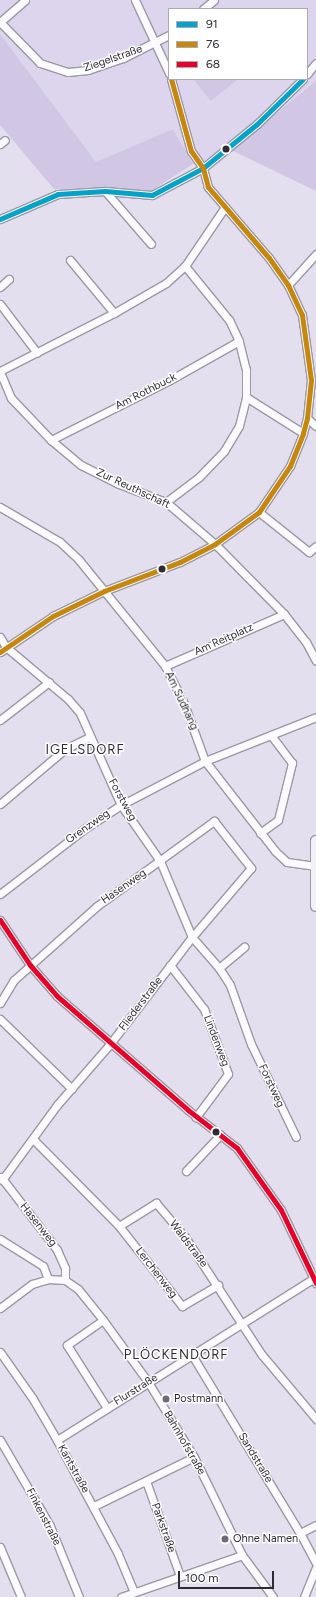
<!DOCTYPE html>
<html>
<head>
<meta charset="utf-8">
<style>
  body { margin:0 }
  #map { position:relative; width:316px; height:1597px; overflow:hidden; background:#e4dfee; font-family:Figtree,sans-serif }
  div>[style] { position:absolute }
  .built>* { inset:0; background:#ddd4ee }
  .green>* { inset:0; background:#d1c6e4 }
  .roads { filter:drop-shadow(1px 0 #9c98a4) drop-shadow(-1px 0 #9c98a4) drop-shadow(0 1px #9c98a4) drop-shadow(0 -1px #9c98a4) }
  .street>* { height:7px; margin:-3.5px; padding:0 3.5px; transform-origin:3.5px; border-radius:3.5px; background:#fbfafc }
  .secondary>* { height:10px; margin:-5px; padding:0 5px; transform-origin:5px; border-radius:5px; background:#f3f1f6 }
  .bus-1>* { height:5px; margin:-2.5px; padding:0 2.5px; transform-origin:2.5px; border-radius:2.5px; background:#02a3c6 }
  .bus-2>* { height:5px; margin:-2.5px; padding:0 2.5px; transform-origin:2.5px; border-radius:2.5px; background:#c5870d }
  .bus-3>* { height:5px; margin:-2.5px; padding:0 2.5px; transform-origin:2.5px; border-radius:2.5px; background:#e4002b }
  .dots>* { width:11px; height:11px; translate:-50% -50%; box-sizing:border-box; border:2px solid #fff; border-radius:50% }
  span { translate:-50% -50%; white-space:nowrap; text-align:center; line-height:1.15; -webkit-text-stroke:3px #fff; paint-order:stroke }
  .street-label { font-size:11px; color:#2e2b35 }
  .poi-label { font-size:11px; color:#2e2b35 }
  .left { translate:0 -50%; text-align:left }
  .quarter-label { font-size:13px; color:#2e2b35; letter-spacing:1px }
  .legend { position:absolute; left:168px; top:8px; width:140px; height:72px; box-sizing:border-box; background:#fff; border:1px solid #abaaae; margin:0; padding:5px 7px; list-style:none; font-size:12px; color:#2e2b35 }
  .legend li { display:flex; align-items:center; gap:8px; height:20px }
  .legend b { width:20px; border:1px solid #abaaae }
  .scale { position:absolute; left:178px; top:1571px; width:96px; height:18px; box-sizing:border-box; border:2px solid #2e2b35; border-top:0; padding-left:5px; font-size:12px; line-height:14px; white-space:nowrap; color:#2e2b35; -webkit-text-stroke:3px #fff; paint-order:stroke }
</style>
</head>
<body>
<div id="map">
  <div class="built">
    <i style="clip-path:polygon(evenodd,0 0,316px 0,316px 81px,231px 150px,193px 164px,173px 129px,96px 162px,0 34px,0 0,169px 9px,307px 9px,307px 79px,169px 79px,169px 9px)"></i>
  </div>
  <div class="green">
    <i style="clip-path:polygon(0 34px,96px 162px,173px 129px,193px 164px,151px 191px,112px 188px,54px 189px,0 125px)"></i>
    <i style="clip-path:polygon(193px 79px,238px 79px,211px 101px)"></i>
    <i style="clip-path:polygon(316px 81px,316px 191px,231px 150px)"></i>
  </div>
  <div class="roads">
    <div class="street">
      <i style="left:135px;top:0;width:81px;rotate:65deg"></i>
      <i style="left:203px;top:9px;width:14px;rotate:-39deg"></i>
      <i style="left:0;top:22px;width:57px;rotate:45.7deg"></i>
      <i style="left:40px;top:63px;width:29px;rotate:18deg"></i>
      <i style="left:68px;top:72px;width:20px;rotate:-6deg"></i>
      <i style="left:88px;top:70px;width:37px;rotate:-19deg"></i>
      <i style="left:123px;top:58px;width:51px;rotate:-26.6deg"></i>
      <i style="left:0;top:22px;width:33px;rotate:-41deg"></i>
      <i style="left:307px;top:74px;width:14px;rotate:-51deg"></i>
      <i style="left:0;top:144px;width:6px;rotate:-39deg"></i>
      <i style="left:105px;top:191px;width:70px;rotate:49deg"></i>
      <i style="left:0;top:219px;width:63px;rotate:-23.3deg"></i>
      <i style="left:58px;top:194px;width:47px;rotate:-3.7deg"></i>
      <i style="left:105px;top:191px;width:47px;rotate:4.9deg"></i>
      <i style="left:152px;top:195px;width:58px;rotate:-27.9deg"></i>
      <i style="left:203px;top:168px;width:70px;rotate:-39.2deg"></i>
      <i style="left:257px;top:124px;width:64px;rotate:-44.4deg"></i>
      <i style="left:70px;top:260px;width:69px;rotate:50.3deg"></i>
      <i style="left:288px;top:285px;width:42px;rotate:-47.9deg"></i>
      <i style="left:0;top:287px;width:12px;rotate:-42deg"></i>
      <i style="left:0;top:304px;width:61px;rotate:52.9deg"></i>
      <i style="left:0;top:371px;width:128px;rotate:-27deg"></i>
      <i style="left:114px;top:313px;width:60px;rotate:-30deg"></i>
      <i style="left:166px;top:283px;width:25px;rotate:-42deg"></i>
      <i style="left:185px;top:266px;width:71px;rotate:-55.9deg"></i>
      <i style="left:0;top:372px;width:28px;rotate:67deg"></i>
      <i style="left:11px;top:398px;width:58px;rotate:46.4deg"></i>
      <i style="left:51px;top:440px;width:39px;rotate:40deg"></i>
      <i style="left:81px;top:465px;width:42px;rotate:26.6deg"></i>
      <i style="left:119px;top:484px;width:50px;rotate:21deg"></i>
      <i style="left:166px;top:502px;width:65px;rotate:40.6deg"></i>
      <i style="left:215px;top:544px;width:98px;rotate:45.4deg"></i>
      <i style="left:284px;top:614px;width:36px;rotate:52deg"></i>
      <i style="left:306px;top:642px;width:21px;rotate:62deg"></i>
      <i style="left:246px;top:397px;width:67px;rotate:32.3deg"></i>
      <i style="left:307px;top:418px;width:12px;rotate:42deg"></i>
      <i style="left:51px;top:440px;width:133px;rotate:-26.8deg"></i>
      <i style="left:170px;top:380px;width:79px;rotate:-29.5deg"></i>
      <i style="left:166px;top:502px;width:41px;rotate:-37.1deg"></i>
      <i style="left:199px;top:477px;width:36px;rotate:-46deg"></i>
      <i style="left:224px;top:451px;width:29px;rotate:-59deg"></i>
      <i style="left:239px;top:426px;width:30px;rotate:-76deg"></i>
      <i style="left:246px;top:397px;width:27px;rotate:-90deg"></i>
      <i style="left:246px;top:370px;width:30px;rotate:-104deg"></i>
      <i style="left:239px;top:341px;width:23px;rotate:-115deg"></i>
      <i style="left:229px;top:320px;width:70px;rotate:-129.2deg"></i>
      <i style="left:0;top:507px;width:69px;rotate:30.3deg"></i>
      <i style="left:60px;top:542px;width:26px;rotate:43deg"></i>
      <i style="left:79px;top:560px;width:136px;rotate:50.9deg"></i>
      <i style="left:165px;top:666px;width:39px;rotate:63deg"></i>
      <i style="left:183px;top:701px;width:64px;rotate:69.9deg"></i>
      <i style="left:205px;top:761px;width:114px;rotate:52.1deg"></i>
      <i style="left:275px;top:851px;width:16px;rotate:43deg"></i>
      <i style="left:287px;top:862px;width:27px;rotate:8deg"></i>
      <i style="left:259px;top:512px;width:64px;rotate:38.7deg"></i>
      <i style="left:309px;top:552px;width:9px;rotate:-41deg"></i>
      <i style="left:0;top:637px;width:12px;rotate:59deg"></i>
      <i style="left:6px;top:647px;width:81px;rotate:40deg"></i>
      <i style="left:68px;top:699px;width:18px;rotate:49deg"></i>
      <i style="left:80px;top:713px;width:101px;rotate:66deg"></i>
      <i style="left:121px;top:805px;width:68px;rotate:55.1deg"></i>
      <i style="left:160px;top:861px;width:82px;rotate:67.2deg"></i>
      <i style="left:192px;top:937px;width:41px;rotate:48.9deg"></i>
      <i style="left:219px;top:968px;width:20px;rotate:57deg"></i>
      <i style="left:230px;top:985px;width:63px;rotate:70.4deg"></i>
      <i style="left:251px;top:1044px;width:103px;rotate:64.2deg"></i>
      <i style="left:0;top:652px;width:64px;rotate:-34.2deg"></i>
      <i style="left:53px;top:616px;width:57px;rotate:-26.1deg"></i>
      <i style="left:104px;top:591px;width:81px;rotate:-20.9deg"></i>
      <i style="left:180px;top:562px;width:39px;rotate:-27deg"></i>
      <i style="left:215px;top:544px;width:54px;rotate:-36deg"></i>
      <i style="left:259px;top:512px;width:55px;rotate:-56deg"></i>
      <i style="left:290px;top:466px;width:35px;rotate:-68deg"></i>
      <i style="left:303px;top:433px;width:16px;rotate:-75deg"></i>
      <i style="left:307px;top:418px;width:38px;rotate:-84deg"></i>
      <i style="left:311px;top:380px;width:66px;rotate:-97.9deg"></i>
      <i style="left:302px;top:315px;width:33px;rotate:-115deg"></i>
      <i style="left:288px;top:285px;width:33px;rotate:-125deg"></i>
      <i style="left:269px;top:258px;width:94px;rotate:-130.7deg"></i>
      <i style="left:208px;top:187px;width:20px;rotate:-105deg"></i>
      <i style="left:203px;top:168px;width:21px;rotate:-125deg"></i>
      <i style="left:191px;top:151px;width:75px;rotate:-105.5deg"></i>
      <i style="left:165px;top:666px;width:130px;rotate:-23.6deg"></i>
      <i style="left:0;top:720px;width:62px;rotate:-37.8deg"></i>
      <i style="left:0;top:804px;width:85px;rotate:-40.2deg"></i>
      <i style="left:65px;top:749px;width:28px;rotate:-26deg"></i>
      <i style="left:260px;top:833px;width:22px;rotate:-36deg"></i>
      <i style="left:278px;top:820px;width:59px;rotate:-76.2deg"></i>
      <i style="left:292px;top:763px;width:35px;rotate:-127deg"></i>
      <i style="left:0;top:894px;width:106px;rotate:-37.7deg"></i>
      <i style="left:84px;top:829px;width:44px;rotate:-33deg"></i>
      <i style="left:121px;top:805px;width:95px;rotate:-27.6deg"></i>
      <i style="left:205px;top:761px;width:119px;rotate:-21.6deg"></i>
      <i style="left:0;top:920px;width:54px;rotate:56.3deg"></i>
      <i style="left:30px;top:965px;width:41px;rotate:48.9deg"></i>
      <i style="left:57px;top:996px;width:174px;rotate:41deg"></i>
      <i style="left:188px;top:1110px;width:62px;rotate:37.8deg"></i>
      <i style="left:237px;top:1148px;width:76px;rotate:54.6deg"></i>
      <i style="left:281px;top:1210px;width:81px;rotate:64.4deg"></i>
      <i style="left:170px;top:965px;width:56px;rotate:52.3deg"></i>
      <i style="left:204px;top:1009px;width:69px;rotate:69.7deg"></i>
      <i style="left:228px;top:1074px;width:54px;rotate:126.7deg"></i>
      <i style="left:219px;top:968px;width:33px;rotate:-40deg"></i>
      <i style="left:0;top:1003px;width:27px;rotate:-59deg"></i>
      <i style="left:14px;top:980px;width:111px;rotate:-41.7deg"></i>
      <i style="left:97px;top:906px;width:145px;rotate:-36deg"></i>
      <i style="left:214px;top:821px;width:60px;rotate:51.8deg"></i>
      <i style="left:251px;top:868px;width:91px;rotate:130.5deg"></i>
      <i style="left:192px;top:937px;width:135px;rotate:127.5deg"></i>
      <i style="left:110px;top:1044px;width:81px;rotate:131deg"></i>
      <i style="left:57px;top:1105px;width:93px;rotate:126.3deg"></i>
      <i style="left:0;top:1019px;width:100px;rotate:44.2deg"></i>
      <i style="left:33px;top:1139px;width:122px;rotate:45.3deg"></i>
      <i style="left:119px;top:1226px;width:44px;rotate:-31.9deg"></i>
      <i style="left:156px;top:1203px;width:45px;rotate:49.5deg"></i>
      <i style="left:185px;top:1237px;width:141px;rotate:56.9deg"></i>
      <i style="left:262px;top:1355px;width:84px;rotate:49.8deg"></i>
      <i style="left:186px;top:1171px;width:50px;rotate:-46.6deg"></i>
      <i style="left:1px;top:1177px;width:92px;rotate:52.5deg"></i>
      <i style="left:57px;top:1250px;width:20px;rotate:66deg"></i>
      <i style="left:65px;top:1268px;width:12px;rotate:90deg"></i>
      <i style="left:119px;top:1226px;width:102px;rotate:51.8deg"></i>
      <i style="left:182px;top:1306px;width:42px;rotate:-30.3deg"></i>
      <i style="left:0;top:1239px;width:51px;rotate:32.1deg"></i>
      <i style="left:43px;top:1266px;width:14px;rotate:69deg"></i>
      <i style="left:65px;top:1280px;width:16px;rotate:35deg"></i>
      <i style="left:78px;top:1289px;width:40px;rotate:51deg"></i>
      <i style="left:103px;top:1320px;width:77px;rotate:54deg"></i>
      <i style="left:148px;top:1382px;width:88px;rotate:58.5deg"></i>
      <i style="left:194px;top:1457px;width:109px;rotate:63.9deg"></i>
      <i style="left:242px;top:1555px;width:52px;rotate:53.6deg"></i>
      <i style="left:0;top:1308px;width:40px;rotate:-37deg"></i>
      <i style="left:32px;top:1284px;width:17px;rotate:-17deg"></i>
      <i style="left:48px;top:1279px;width:17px;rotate:3deg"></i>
      <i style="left:103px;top:1320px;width:44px;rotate:145.2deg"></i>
      <i style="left:67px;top:1345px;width:75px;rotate:57.6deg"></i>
      <i style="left:0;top:1352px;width:57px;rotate:54.9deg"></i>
      <i style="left:33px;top:1399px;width:48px;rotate:59.7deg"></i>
      <i style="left:57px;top:1440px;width:129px;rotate:61.8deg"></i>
      <i style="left:118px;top:1554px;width:41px;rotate:67.2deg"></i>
      <i style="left:192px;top:1355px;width:208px;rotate:58.8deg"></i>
      <i style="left:300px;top:1533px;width:34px;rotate:62deg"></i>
      <i style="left:0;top:1440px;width:99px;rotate:59.8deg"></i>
      <i style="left:50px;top:1526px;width:77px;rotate:67.8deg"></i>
      <i style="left:57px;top:1440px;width:306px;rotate:-32.2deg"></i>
      <i style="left:146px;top:1481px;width:101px;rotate:70.3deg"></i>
      <i style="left:94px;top:1506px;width:111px;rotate:-26.1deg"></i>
      <i style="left:300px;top:1533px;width:18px;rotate:-27deg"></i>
      <i style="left:0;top:1547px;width:54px;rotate:67.2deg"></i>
      <i style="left:121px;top:1597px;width:128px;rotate:-19.1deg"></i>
      <i style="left:304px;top:1597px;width:31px;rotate:-68deg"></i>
    </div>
    <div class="secondary">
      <i style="left:316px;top:841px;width:65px;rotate:90deg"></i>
    </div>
  </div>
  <div class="bus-1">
    <i style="left:0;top:219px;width:63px;rotate:-23.3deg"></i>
    <i style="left:58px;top:194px;width:47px;rotate:-3.7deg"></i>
    <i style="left:105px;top:191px;width:47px;rotate:4.9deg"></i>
    <i style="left:152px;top:195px;width:58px;rotate:-27.9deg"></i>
    <i style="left:203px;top:168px;width:70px;rotate:-39.2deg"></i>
    <i style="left:257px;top:124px;width:64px;rotate:-44.4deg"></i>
  </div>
  <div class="bus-2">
    <i style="left:0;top:652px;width:64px;rotate:-34.2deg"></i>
    <i style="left:53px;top:616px;width:57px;rotate:-26.1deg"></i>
    <i style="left:104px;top:591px;width:81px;rotate:-20.9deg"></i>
    <i style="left:180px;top:562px;width:39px;rotate:-27deg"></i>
    <i style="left:215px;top:544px;width:54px;rotate:-36deg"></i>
    <i style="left:259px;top:512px;width:55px;rotate:-56deg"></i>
    <i style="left:290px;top:466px;width:35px;rotate:-68deg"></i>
    <i style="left:303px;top:433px;width:16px;rotate:-75deg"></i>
    <i style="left:307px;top:418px;width:38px;rotate:-84deg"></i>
    <i style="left:311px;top:380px;width:66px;rotate:-97.9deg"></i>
    <i style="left:302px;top:315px;width:33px;rotate:-115deg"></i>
    <i style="left:288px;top:285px;width:33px;rotate:-125deg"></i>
    <i style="left:269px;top:258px;width:94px;rotate:-130.7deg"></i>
    <i style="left:208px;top:187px;width:20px;rotate:-105deg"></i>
    <i style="left:203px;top:168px;width:21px;rotate:-125deg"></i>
    <i style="left:191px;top:151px;width:75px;rotate:-105.5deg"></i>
  </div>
  <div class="bus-3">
    <i style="left:0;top:920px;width:54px;rotate:56.3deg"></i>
    <i style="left:30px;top:965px;width:41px;rotate:48.9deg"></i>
    <i style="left:57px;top:996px;width:174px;rotate:41deg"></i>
    <i style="left:188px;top:1110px;width:62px;rotate:37.8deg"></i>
    <i style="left:237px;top:1148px;width:76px;rotate:54.6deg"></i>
    <i style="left:281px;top:1210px;width:81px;rotate:64.4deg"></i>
  </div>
  <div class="dots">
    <i style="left:226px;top:149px;background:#2e2b35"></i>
    <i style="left:162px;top:569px;background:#2e2b35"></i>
    <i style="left:216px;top:1132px;background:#2e2b35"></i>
    <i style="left:166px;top:1399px;background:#6e6a76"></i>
    <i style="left:225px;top:1539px;background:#6e6a76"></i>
  </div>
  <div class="street-label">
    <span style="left:113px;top:59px;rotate:-19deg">Ziegelstraße</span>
    <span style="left:146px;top:392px;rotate:-27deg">Am Rothbuck</span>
    <span style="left:133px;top:489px;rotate:25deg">Zur Reuthschaft</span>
    <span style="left:224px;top:640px;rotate:-24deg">Am Reitplatz</span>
    <span style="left:181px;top:701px;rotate:65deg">Am Südhang</span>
    <span style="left:122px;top:800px;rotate:61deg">Forstweg</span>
    <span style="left:88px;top:827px;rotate:-35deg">Grenzweg</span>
    <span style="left:124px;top:887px;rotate:-35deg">Hasenweg</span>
    <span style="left:141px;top:1004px;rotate:-53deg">Fliederstraße</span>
    <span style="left:216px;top:1041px;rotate:69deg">Lindenweg</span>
    <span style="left:271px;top:1086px;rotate:65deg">Forstweg</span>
    <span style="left:38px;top:1225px;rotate:52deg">Hasenweg</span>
    <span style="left:188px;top:1244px;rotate:53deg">Waldstraße</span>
    <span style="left:156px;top:1273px;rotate:52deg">Lerchenweg</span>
    <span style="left:136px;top:1390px;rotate:-32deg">Flurstraße</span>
    <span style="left:184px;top:1443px;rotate:60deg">Bahnhofstraße</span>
    <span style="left:255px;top:1458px;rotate:59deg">Sandstraße</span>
    <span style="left:73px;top:1469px;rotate:61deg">Kantstraße</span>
    <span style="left:43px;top:1517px;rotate:63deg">Finkenstraße</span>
    <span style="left:163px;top:1528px;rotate:70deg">Parkstraße</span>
  </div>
  <div class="poi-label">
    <span class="left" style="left:174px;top:1399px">Postmann</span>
    <span class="left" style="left:233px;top:1539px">Ohne Namen</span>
  </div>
  <div class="quarter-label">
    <span style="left:85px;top:750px">IGELSDORF</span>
    <span style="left:176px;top:1355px">PLÖCKENDORF</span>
  </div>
  <ul class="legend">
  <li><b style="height:5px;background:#02a3c6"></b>91</li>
  <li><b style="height:5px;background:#c5870d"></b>76</li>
  <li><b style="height:5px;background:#e4002b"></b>68</li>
  </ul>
  <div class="scale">100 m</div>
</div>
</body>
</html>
